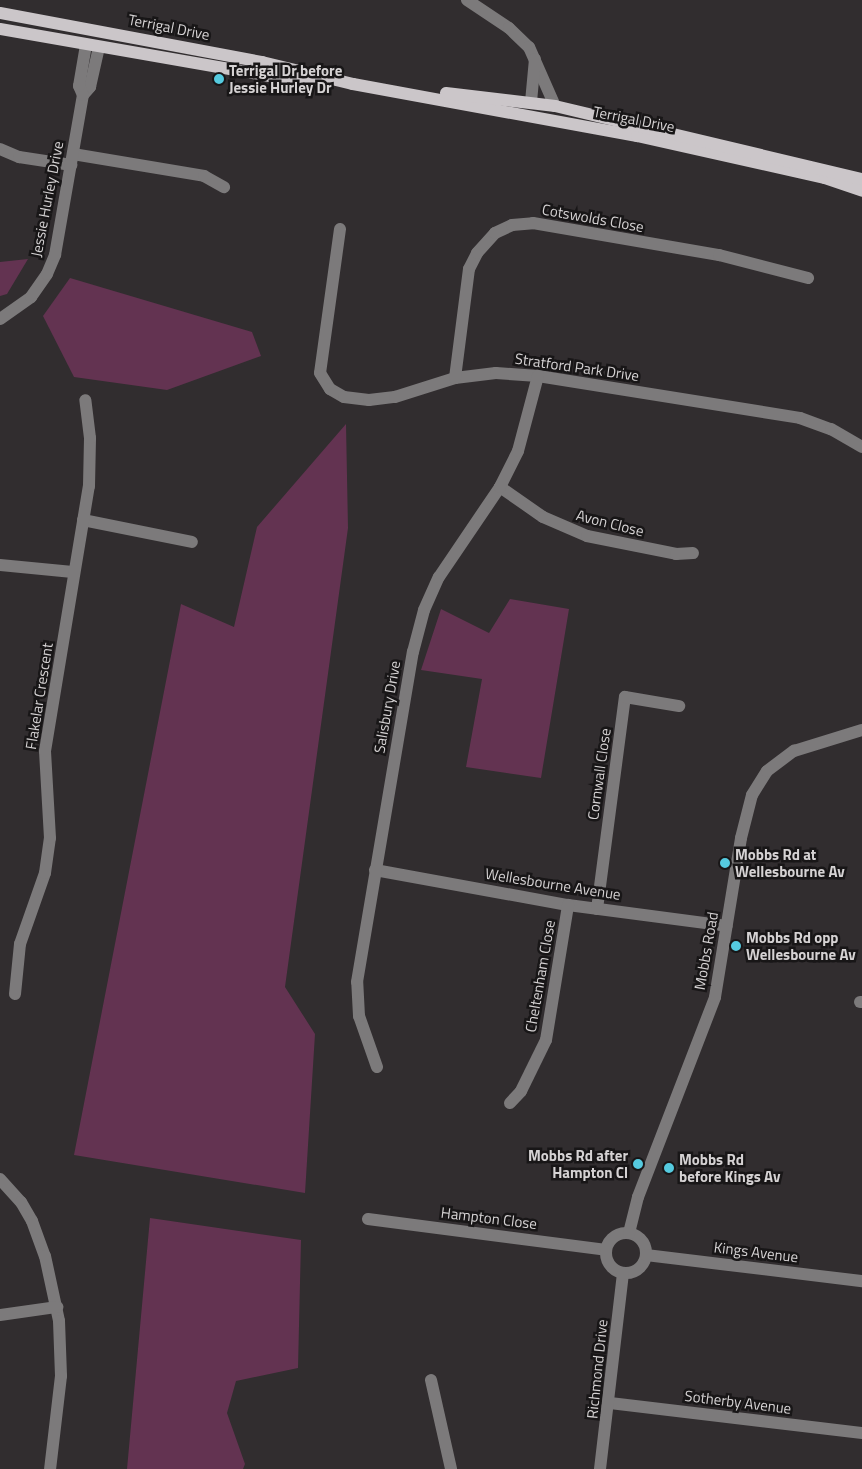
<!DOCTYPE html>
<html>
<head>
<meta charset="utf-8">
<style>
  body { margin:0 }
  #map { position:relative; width:862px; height:1469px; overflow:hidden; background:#312d2f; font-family:"Titillium Web",sans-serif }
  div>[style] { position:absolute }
  .green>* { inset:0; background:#633351 }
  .minor>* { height:12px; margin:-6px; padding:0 6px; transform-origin:6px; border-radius:6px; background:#7c7a7b }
  .minor>.ring { margin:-6px; padding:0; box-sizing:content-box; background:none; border:12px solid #7c7a7b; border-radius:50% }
  .major>* { height:12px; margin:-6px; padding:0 6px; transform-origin:6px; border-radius:6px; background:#cbc6c9 }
  .dots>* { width:14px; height:14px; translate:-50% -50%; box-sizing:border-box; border:2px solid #181617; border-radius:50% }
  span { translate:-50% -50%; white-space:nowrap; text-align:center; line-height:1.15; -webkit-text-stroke:5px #181617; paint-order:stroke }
  .street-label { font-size:15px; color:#d5d2d3 }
  .poi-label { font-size:15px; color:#d5d2d3; font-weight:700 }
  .left { translate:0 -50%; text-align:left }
  .right { translate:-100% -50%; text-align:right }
</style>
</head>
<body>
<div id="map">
  <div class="green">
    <i style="clip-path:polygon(28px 259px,7px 294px,0 296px,0 262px)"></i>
    <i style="clip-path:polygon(70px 278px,252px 332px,261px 356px,167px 390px,74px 377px,43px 316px)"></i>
    <i style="clip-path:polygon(346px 424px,348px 528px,285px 987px,315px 1034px,305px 1193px,74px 1155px,181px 604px,234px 627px,257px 527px)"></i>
    <i style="clip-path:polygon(510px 599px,569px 609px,541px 778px,466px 767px,482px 679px,421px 670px,441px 609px,489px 633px)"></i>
    <i style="clip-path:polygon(150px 1218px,301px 1240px,298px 1368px,236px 1381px,227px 1413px,245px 1464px,243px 1469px,127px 1469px)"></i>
  </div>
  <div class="minor">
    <i style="left:467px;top:0;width:50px;rotate:33.7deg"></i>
    <i style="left:509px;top:28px;width:28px;rotate:44deg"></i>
    <i style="left:529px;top:47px;width:64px;rotate:66.2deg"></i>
    <i style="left:83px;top:95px;width:11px;rotate:-49deg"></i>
    <i style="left:90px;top:87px;width:41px;rotate:-77.3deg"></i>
    <i style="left:531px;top:102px;width:43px;rotate:-84.7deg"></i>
    <i style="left:0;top:149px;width:21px;rotate:23deg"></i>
    <i style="left:19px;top:157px;width:53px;rotate:8.7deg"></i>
    <i style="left:73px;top:154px;width:133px;rotate:9.5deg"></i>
    <i style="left:204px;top:176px;width:23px;rotate:29deg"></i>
    <i style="left:340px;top:229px;width:145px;rotate:97.9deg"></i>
    <i style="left:320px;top:373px;width:19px;rotate:58deg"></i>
    <i style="left:330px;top:389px;width:16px;rotate:30deg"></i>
    <i style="left:344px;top:397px;width:25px;rotate:7deg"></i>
    <i style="left:369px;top:400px;width:26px;rotate:-7deg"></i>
    <i style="left:395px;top:397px;width:63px;rotate:-17.6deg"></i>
    <i style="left:455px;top:378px;width:41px;rotate:-7deg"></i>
    <i style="left:496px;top:373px;width:42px;rotate:4.1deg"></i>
    <i style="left:538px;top:376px;width:265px;rotate:9.1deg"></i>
    <i style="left:800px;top:418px;width:33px;rotate:20deg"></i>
    <i style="left:831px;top:429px;width:36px;rotate:30deg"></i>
    <i style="left:0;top:319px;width:38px;rotate:-35deg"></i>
    <i style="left:31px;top:297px;width:28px;rotate:-55deg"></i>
    <i style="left:47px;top:274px;width:21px;rotate:-67deg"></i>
    <i style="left:55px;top:255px;width:162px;rotate:-80.1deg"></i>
    <i style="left:83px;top:95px;width:10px;rotate:-114deg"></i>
    <i style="left:79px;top:86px;width:42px;rotate:-80.3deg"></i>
    <i style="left:455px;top:378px;width:110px;rotate:-82.7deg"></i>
    <i style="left:469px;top:269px;width:18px;rotate:-63deg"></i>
    <i style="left:477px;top:253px;width:27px;rotate:-48deg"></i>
    <i style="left:495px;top:233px;width:19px;rotate:-25deg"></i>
    <i style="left:512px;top:225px;width:21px;rotate:-5deg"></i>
    <i style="left:533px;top:223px;width:189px;rotate:9.8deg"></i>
    <i style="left:719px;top:255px;width:92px;rotate:14.5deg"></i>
    <i style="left:500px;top:487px;width:52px;rotate:34.9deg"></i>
    <i style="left:543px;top:517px;width:48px;rotate:23.4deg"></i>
    <i style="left:587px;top:536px;width:91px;rotate:11.4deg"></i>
    <i style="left:676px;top:554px;width:17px;rotate:-3deg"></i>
    <i style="left:83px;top:520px;width:111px;rotate:11.4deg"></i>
    <i style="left:0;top:565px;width:73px;rotate:5.5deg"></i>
    <i style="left:375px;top:870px;width:196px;rotate:10.3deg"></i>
    <i style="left:568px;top:905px;width:160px;rotate:7.5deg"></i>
    <i style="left:597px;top:909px;width:214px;rotate:-82.5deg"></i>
    <i style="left:625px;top:697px;width:55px;rotate:9.5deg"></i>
    <i style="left:15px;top:994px;width:50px;rotate:-84.3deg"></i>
    <i style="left:20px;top:944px;width:75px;rotate:-70.6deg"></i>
    <i style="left:45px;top:873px;width:35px;rotate:-82deg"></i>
    <i style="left:50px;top:838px;width:87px;rotate:-93.3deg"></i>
    <i style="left:45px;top:751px;width:269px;rotate:-80.6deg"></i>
    <i style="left:89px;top:486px;width:48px;rotate:-88.8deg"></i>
    <i style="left:90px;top:438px;width:38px;rotate:-97deg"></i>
    <i style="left:860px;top:1002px;width:2px"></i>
    <i style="left:377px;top:1067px;width:54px;rotate:-109.4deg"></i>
    <i style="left:359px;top:1016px;width:34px;rotate:-93deg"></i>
    <i style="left:357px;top:982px;width:335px;rotate:-80.4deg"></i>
    <i style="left:413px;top:652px;width:43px;rotate:-75.3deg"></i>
    <i style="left:424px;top:610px;width:36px;rotate:-66deg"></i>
    <i style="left:439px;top:577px;width:109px;rotate:-55.9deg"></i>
    <i style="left:500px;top:487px;width:40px;rotate:-63.4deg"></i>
    <i style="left:518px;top:451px;width:78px;rotate:-75.1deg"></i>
    <i style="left:510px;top:1103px;width:16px;rotate:-47deg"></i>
    <i style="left:521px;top:1091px;width:57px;rotate:-63.9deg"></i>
    <i style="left:546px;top:1040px;width:137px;rotate:-80.7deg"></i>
    <i style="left:0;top:1179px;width:31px;rotate:48deg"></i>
    <i style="left:21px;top:1202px;width:22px;rotate:60deg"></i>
    <i style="left:32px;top:1221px;width:37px;rotate:70deg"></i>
    <i style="left:45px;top:1256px;width:66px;rotate:77.8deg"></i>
    <i style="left:59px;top:1321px;width:55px;rotate:87.9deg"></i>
    <i style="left:61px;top:1376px;width:94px;rotate:96.7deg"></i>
    <i style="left:368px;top:1219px;width:240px;rotate:7.4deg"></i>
    <i class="ring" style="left:606px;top:1233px;width:28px;height:28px"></i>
    <i style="left:629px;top:1233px;width:37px;rotate:-76deg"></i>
    <i style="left:638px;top:1197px;width:214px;rotate:-68.9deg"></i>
    <i style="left:715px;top:997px;width:161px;rotate:-80.7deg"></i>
    <i style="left:741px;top:838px;width:44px;rotate:-75.7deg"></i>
    <i style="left:752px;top:795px;width:28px;rotate:-58deg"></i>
    <i style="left:767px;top:771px;width:34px;rotate:-37deg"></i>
    <i style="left:794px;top:751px;width:71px;rotate:-17.2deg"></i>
    <i style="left:646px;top:1255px;width:218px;rotate:6.9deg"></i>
    <i style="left:0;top:1315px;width:58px;rotate:-8deg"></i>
    <i style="left:431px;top:1380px;width:91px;rotate:77.3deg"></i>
    <i style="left:610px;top:1403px;width:254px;rotate:6.8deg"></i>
    <i style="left:600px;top:1469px;width:197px;rotate:-83.3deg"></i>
  </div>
  <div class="major">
    <i style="left:0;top:13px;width:267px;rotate:10.6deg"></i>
    <i style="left:262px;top:62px;width:94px;rotate:13.6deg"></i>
    <i style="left:353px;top:84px;width:289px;rotate:10.4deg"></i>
    <i style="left:637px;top:136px;width:193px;rotate:12.6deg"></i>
    <i style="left:825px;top:178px;width:39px;rotate:19deg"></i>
    <i style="left:0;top:29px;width:303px;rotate:9.9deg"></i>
    <i style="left:299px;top:81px;width:22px;rotate:-3deg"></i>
    <i style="left:446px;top:93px;width:110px;rotate:6.8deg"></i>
    <i style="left:555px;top:106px;width:316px;rotate:13.4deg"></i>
  </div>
  <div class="dots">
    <i style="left:219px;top:79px;background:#55cadf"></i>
    <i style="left:725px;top:863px;background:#55cadf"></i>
    <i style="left:736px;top:946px;background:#55cadf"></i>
    <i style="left:638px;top:1164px;background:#55cadf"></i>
    <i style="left:669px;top:1168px;background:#55cadf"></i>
  </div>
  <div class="street-label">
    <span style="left:169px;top:27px;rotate:11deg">Terrigal Drive</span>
    <span style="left:634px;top:119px;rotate:11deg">Terrigal Drive</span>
    <span style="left:47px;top:199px;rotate:-79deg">Jessie Hurley Drive</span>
    <span style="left:593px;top:218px;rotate:10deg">Cotswolds Close</span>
    <span style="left:577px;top:367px;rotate:8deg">Stratford Park Drive</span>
    <span style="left:610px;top:523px;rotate:14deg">Avon Close</span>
    <span style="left:39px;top:696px;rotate:-81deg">Flakelar Crescent</span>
    <span style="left:387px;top:707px;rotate:-80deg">Salisbury Drive</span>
    <span style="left:599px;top:774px;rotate:-82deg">Cornwall Close</span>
    <span style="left:553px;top:884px;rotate:9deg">Wellesbourne Avenue</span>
    <span style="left:706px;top:951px;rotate:-80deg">Mobbs Road</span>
    <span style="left:540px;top:976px;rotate:-80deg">Cheltenham Close</span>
    <span style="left:489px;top:1218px;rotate:7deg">Hampton Close</span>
    <span style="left:756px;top:1252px;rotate:7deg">Kings Avenue</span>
    <span style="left:597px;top:1369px;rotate:-84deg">Richmond Drive</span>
    <span style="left:738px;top:1402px;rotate:7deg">Sotherby Avenue</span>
  </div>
  <div class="poi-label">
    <span class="left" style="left:229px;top:79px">Terrigal Dr before<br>Jessie Hurley Dr</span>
    <span class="left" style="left:735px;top:863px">Mobbs Rd at<br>Wellesbourne Av</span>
    <span class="left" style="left:746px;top:946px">Mobbs Rd opp<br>Wellesbourne Av</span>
    <span class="right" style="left:628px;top:1164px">Mobbs Rd after<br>Hampton Cl</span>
    <span class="left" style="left:679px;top:1168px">Mobbs Rd<br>before Kings Av</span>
  </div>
</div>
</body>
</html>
